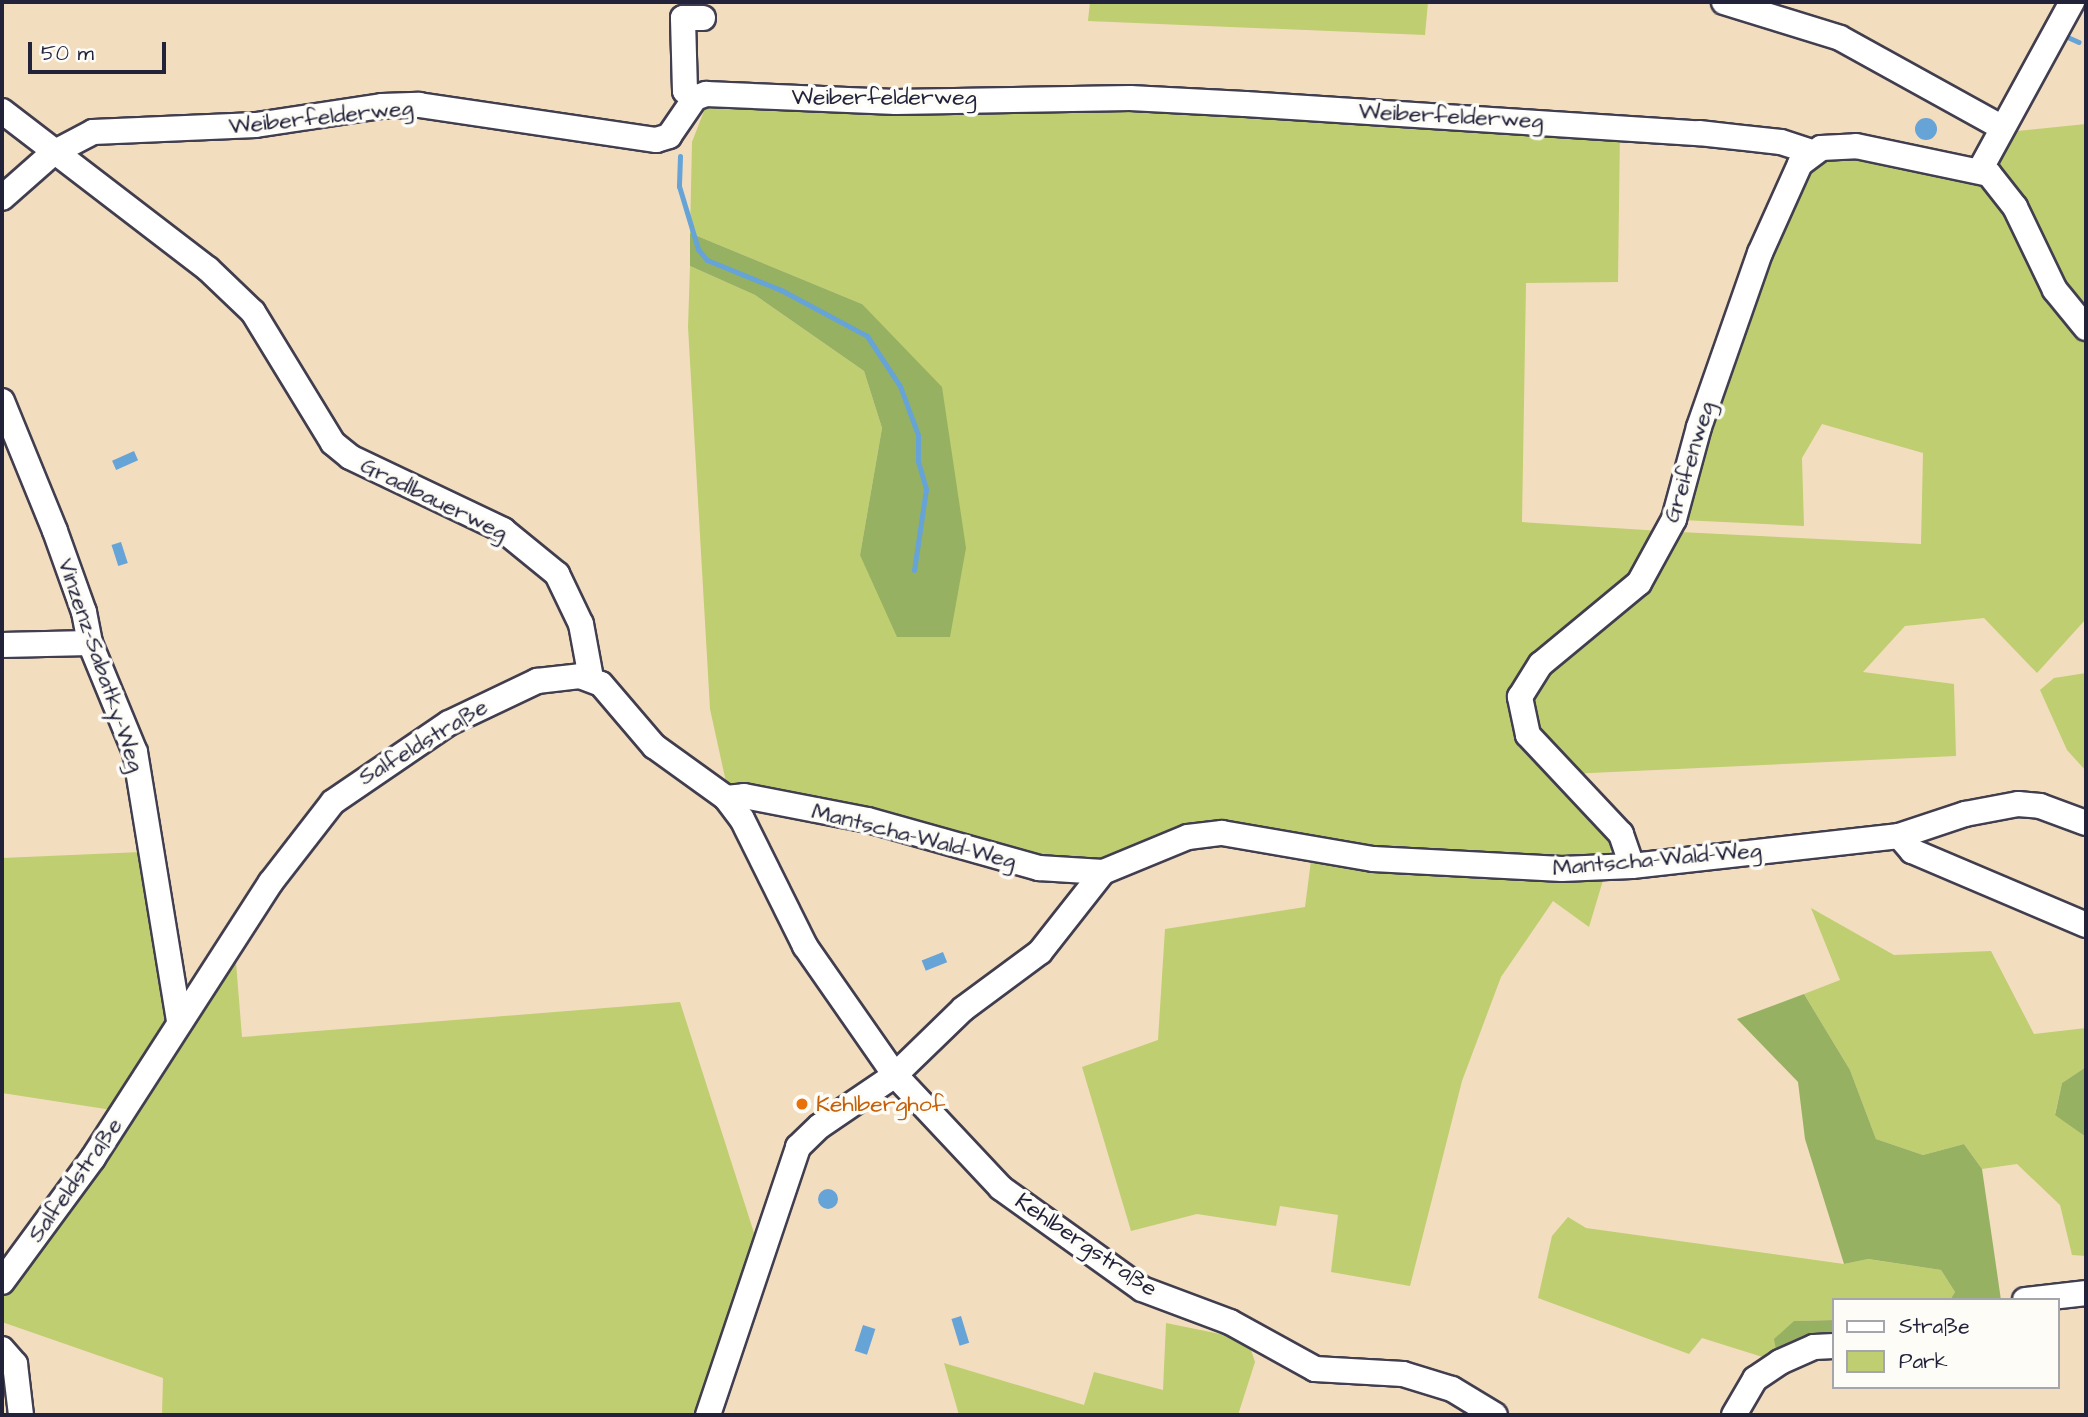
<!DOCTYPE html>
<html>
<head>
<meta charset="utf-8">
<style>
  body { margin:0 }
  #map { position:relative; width:2088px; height:1417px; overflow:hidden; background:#f3ddbf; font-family:"Architects Daughter",sans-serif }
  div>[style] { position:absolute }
  .green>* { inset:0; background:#bfce70 }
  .forest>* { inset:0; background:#97b162 }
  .water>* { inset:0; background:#66a3d7; transform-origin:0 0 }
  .round { border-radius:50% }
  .stream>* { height:5px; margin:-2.5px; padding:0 2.5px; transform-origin:2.5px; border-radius:2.5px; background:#66a3d7 }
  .roads { filter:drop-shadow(2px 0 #413e4f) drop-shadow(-2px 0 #413e4f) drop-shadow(0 2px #413e4f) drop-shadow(0 -2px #413e4f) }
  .minor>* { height:24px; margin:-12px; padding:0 12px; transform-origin:12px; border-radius:12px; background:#fff }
  .dots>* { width:19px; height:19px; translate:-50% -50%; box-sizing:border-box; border:4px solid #fdfcf7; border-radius:50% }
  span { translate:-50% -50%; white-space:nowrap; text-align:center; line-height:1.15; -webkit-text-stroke:7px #fdfcf7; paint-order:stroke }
  .street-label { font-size:23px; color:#22223b }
  .food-label { font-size:23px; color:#c56008 }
  .left { translate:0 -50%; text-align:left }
  .frame { position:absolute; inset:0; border:4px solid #22223b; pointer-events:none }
  .legend { position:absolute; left:1832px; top:1298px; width:228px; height:91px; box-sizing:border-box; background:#fdfcf7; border:2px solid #a5a5ac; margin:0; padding:9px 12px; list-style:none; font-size:21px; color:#22223b }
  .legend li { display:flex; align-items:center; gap:14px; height:35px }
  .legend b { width:35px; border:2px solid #a5a5ac }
  .scale { position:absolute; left:28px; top:42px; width:138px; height:32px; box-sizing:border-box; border:4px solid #22223b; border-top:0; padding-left:9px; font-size:21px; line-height:24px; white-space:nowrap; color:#22223b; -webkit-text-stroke:5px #fdfcf7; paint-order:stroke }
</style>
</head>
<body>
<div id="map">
  <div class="green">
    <i style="clip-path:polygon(1090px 2px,1428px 2px,1425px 35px,1088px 21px)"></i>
    <i style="clip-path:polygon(709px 98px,1027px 102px,1620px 130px,1618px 282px,1526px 283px,1522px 522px,1661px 531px,1630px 579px,1513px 686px,1511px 713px,1520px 739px,1607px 830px,1613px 847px,1607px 856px,1548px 861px,1381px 853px,1212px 826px,1103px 862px,1058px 864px,963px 837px,726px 782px,710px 709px,688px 327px,690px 266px,755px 295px,864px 371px,882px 428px,860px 555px,950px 637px,862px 304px,690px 233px,692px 142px)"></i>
    <i style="clip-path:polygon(2086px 124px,2086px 318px,1990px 166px,2008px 132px)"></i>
    <i style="clip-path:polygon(1831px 151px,1983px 177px,2086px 334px,2086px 619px,2037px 673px,1984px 618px,1905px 626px,1863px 672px,1954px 684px,1956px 756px,1569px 774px,1532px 730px,1532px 693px,1543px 674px,1680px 532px,1921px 544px,1923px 453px,1822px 424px,1802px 458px,1804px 526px,1682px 520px,1801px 174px)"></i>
    <i style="clip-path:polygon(2086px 673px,2086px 771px,2067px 750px,2040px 690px,2054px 678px)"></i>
    <i style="clip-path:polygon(141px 852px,165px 1023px,112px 1110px,2px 1093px,2px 858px)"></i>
    <i style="clip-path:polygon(1312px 853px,1604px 877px,1589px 927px,1553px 901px,1501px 977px,1462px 1081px,1410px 1286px,1331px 1272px,1338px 1215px,1280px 1206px,1276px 1226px,1197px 1214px,1131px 1231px,1082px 1067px,1158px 1040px,1165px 929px,1305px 907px)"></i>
    <i style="clip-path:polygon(1811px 908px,1894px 955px,1991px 951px,2034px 1034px,2086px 1028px,2086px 1067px,2062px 1083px,2055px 1114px,2086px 1137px,2086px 1256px,2072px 1255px,2060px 1205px,2017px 1164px,1982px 1169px,1964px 1144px,1923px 1155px,1876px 1139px,1850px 1070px,1804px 994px,1840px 980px)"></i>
    <i style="clip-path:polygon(235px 950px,242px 1037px,680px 1002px,756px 1239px,701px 1415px,162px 1415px,163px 1378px,2px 1322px,2px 1290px)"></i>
    <i style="clip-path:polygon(1568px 1217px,1586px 1228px,1844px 1264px,1867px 1259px,1941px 1270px,1955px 1292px,1950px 1300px,1834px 1300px,1834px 1320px,1794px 1321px,1777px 1355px,1769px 1359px,1702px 1338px,1689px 1354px,1538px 1298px,1552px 1236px)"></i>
    <i style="clip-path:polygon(1166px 1323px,1230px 1336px,1251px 1350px,1255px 1362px,1238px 1415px,959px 1415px,944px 1363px,1084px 1405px,1094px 1372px,1163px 1390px)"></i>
  </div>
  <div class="forest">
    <i style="clip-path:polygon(690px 233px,862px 304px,942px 387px,966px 548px,950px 637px,897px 637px,860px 555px,882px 428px,864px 371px,755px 295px,690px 266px)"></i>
    <i style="clip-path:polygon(1804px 994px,1850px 1070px,1876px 1139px,1923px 1155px,1964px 1144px,1982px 1169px,2001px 1300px,1950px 1300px,1955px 1292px,1941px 1270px,1868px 1259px,1844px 1264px,1805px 1139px,1798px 1082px,1737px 1019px)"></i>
    <i style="clip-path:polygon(2086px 1067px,2086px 1137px,2055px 1115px,2062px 1083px)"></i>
    <i style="clip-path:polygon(1834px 1320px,1834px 1341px,1777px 1355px,1774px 1339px,1794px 1321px)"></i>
  </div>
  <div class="water">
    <i class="round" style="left:1915px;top:118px;width:22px;height:22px"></i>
    <i style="left:134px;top:451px;width:10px;height:24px;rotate:66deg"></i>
    <i style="left:121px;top:542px;width:22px;height:10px;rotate:72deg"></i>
    <i style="left:943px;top:952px;width:11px;height:23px;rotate:68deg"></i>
    <i class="round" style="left:818px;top:1189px;width:20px;height:20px"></i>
    <i style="left:961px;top:1316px;width:28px;height:10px;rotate:73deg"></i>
    <i style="left:863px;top:1325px;width:13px;height:27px;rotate:18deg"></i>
  </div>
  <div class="stream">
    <i style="left:2063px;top:35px;width:17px;rotate:24deg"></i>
    <i style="left:680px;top:156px;width:30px;rotate:92deg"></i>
    <i style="left:679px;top:186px;width:66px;rotate:73.2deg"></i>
    <i style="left:698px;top:249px;width:14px;rotate:51deg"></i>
    <i style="left:707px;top:260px;width:80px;rotate:22.1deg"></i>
    <i style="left:781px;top:290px;width:98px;rotate:28.1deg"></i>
    <i style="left:867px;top:336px;width:60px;rotate:56.6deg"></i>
    <i style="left:900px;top:386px;width:52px;rotate:69.8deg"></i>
    <i style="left:918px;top:435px;width:26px;rotate:90deg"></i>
    <i style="left:918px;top:461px;width:29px;rotate:74deg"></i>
    <i style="left:926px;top:489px;width:82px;rotate:98.4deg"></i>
  </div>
  <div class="roads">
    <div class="minor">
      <i style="left:1724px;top:2px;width:121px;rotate:17.2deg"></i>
      <i style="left:1840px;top:38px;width:184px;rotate:28.9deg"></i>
      <i style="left:695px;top:98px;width:12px;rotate:-145deg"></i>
      <i style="left:685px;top:91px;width:73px;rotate:-91.6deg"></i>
      <i style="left:683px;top:18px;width:20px"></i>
      <i style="left:2px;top:111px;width:260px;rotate:37.5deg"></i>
      <i style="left:208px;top:269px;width:62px;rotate:43.7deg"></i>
      <i style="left:253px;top:312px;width:153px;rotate:58.6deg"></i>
      <i style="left:333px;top:443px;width:22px;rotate:39deg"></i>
      <i style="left:350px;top:457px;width:170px;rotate:25.5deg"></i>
      <i style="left:503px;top:530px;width:70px;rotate:39.2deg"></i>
      <i style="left:557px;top:574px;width:55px;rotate:64.4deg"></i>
      <i style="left:581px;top:624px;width:55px;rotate:79.5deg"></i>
      <i style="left:1980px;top:170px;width:192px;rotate:-61.3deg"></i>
      <i style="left:2px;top:198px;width:68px;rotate:-41.4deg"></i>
      <i style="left:53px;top:153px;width:45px;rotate:-27.7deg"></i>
      <i style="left:93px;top:132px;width:163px;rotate:-2.5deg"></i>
      <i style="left:256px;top:125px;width:127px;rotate:-8.6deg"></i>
      <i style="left:382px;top:106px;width:37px;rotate:-2deg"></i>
      <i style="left:419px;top:105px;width:240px;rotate:8.4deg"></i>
      <i style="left:656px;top:140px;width:14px;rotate:-17deg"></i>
      <i style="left:669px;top:136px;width:46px;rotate:-55.6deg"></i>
      <i style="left:695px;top:98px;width:12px;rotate:-20deg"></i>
      <i style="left:706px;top:94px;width:190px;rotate:2.4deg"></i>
      <i style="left:896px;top:102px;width:234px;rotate:-1deg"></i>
      <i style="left:1130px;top:98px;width:115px;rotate:3deg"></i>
      <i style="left:1245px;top:104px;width:455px;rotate:3.7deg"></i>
      <i style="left:1699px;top:133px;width:82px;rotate:6.3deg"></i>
      <i style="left:1781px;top:142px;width:32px;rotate:18deg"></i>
      <i style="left:2px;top:401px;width:140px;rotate:67.8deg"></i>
      <i style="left:55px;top:531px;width:86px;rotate:70.3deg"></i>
      <i style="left:84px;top:612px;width:32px;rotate:79deg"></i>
      <i style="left:90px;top:643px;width:118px;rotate:67.6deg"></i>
      <i style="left:135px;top:752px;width:274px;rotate:80.7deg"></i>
      <i style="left:2px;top:645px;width:88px;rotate:-1.3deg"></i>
      <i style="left:726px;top:798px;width:18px;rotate:-6deg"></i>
      <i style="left:744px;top:796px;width:126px;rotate:11deg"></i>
      <i style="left:868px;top:820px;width:178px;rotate:15.7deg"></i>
      <i style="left:1039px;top:868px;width:64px;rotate:3.6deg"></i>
      <i style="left:1899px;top:836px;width:20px;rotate:49deg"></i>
      <i style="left:1912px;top:851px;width:189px;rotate:23deg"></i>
      <i style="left:1632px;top:866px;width:34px;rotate:-109deg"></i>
      <i style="left:1621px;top:834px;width:136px;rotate:-133.2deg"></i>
      <i style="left:1528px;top:735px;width:39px;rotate:-102deg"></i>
      <i style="left:1520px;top:697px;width:39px;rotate:-58deg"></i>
      <i style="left:1541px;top:664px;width:127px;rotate:-39.6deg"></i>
      <i style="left:1639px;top:583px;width:73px;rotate:-61.3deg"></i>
      <i style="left:1674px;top:519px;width:95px;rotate:-74.8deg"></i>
      <i style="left:1699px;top:427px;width:184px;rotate:-70.7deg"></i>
      <i style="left:1760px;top:253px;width:98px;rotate:-65.8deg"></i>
      <i style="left:1800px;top:164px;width:26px;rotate:-37deg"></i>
      <i style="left:1821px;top:148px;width:35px;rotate:-3deg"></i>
      <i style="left:1856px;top:146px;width:136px;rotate:11.9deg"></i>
      <i style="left:1989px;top:174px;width:42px;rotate:51.8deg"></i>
      <i style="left:2015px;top:207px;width:92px;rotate:64.3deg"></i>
      <i style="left:2055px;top:290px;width:49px;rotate:50.8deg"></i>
      <i style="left:2px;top:1282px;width:154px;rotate:-53.7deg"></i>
      <i style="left:93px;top:1158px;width:328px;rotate:-57.2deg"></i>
      <i style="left:271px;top:882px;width:101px;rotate:-52.2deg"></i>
      <i style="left:333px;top:802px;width:140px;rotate:-34.3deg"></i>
      <i style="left:449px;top:723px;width:98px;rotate:-25.5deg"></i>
      <i style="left:537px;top:681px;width:43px;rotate:-6.6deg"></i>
      <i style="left:580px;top:676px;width:22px;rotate:21deg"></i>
      <i style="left:601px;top:684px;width:82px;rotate:49.5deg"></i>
      <i style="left:654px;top:746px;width:89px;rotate:35.8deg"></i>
      <i style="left:726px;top:798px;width:26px;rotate:53deg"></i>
      <i style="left:742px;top:819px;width:142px;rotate:63.6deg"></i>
      <i style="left:805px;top:946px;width:157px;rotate:55.1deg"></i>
      <i style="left:895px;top:1075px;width:95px;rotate:-44.1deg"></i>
      <i style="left:963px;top:1009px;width:96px;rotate:-36.5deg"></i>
      <i style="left:1040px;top:952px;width:102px;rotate:-51.8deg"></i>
      <i style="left:1103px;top:872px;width:92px;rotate:-22.4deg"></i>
      <i style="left:1188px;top:837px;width:34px;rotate:-7deg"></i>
      <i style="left:1222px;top:833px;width:153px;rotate:9.8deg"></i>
      <i style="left:1373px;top:859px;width:189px;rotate:3deg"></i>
      <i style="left:1562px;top:869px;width:70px;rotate:-2.5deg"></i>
      <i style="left:1632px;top:866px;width:269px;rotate:-6.4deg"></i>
      <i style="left:1899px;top:836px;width:70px;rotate:-18.4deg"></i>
      <i style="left:1965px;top:814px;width:54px;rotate:-10.7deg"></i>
      <i style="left:2018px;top:804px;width:22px;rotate:5deg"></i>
      <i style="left:2040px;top:806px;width:49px;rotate:20.3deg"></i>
      <i style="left:2025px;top:1300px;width:61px;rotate:-6.5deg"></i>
      <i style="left:2px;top:1349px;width:20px;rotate:49deg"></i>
      <i style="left:15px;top:1364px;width:51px;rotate:83.3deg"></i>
      <i style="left:708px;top:1415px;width:283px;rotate:-71.4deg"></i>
      <i style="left:798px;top:1147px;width:30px;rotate:-44deg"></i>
      <i style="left:820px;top:1126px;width:91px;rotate:-34.2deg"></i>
      <i style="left:895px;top:1075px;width:155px;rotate:46.8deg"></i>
      <i style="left:1001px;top:1188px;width:173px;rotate:35.6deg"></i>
      <i style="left:1142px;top:1289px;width:94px;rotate:20.6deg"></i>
      <i style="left:1230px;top:1322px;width:97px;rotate:28.9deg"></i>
      <i style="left:1315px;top:1369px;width:88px;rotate:3.3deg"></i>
      <i style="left:1403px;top:1374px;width:51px;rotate:17deg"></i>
      <i style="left:1452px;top:1389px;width:50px;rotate:31.2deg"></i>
      <i style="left:1734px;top:1415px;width:42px;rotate:-59.7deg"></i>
      <i style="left:1755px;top:1379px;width:30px;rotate:-34deg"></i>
      <i style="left:1780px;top:1362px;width:37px;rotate:-24deg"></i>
      <i style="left:1814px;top:1347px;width:20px;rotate:-3deg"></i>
    </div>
  </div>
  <div class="dots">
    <i style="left:802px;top:1104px;background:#e8710a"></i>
  </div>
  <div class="street-label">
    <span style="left:884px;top:97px">Weiberfelderweg</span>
    <span style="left:1451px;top:116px;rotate:3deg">Weiberfelderweg</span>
    <span style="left:321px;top:117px;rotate:-6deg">Weiberfelderweg</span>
    <span style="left:1689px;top:462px;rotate:-73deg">Greifenweg</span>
    <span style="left:434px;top:499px;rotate:26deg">Gradlbauerweg</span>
    <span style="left:101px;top:665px;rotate:71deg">Vinzenz-Sabatky-Weg</span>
    <span style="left:423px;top:742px;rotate:-31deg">Salfeldstraße</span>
    <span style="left:914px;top:836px;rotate:14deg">Mantscha-Wald-Weg</span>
    <span style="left:1657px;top:859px;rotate:-5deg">Mantscha-Wald-Weg</span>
    <span style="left:75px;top:1180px;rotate:-55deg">Salfeldstraße</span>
    <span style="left:1086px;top:1245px;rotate:34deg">Kehlbergstraße</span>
  </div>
  <div class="food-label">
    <span class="left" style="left:816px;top:1104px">Kehlberghof</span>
  </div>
  <div class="frame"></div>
  <ul class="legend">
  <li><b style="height:9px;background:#fff"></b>Straße</li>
  <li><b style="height:19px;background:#bfce70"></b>Park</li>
  </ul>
  <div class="scale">50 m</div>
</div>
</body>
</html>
